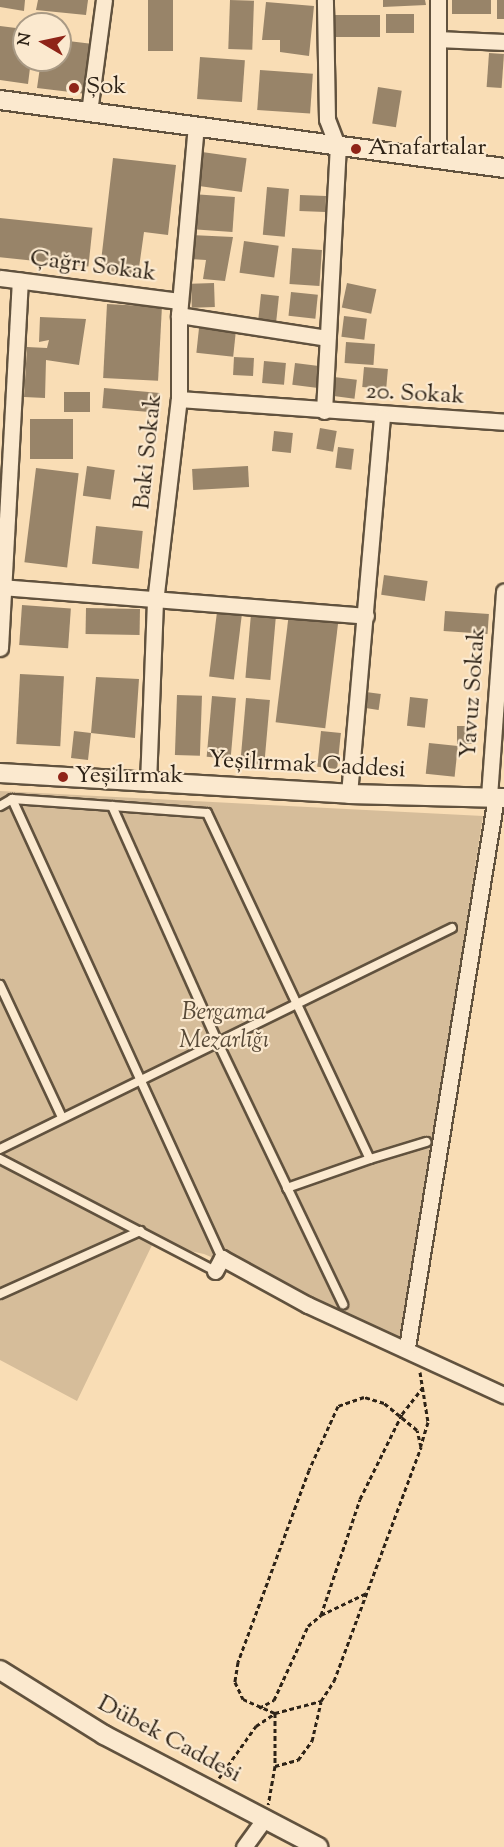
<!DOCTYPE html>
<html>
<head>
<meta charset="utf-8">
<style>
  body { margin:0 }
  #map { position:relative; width:504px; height:1847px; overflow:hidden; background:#f9ddb5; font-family:"Sorts Mill Goudy",serif }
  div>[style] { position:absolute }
  .green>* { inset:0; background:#d6bd9a }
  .building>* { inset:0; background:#988469; transform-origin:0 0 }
  .path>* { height:3px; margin-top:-1.5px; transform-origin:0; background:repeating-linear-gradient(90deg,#2e2317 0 4.5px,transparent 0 7.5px) }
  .roads { filter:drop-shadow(2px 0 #61523e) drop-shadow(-2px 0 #61523e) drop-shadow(0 2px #61523e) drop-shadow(0 -2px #61523e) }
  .service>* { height:8px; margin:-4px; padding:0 4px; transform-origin:4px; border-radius:4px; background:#fbe9cf }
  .minor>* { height:15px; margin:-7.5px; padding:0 7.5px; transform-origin:7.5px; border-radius:7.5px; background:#fbe9cf }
  .tertiary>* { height:18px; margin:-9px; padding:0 9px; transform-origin:9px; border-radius:9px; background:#fbe9cf }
  .dots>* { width:16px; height:16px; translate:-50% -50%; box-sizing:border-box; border:3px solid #fbe9cf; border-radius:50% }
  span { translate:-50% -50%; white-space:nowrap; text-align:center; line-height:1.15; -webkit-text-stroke:4.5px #fbe9cf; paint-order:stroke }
  .poi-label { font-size:24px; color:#2e2317 }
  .left { translate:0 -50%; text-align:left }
  .street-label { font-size:24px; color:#2e2317 }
  .park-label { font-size:24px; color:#584a38; font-style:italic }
  .north { position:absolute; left:12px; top:12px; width:60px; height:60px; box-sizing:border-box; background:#fbe9cf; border:2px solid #a99a85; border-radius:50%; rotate:279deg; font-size:16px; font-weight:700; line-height:24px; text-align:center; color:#2e2317 }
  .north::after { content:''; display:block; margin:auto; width:21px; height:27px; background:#8f2418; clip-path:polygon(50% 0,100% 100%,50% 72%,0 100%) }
</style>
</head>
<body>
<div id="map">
  <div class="green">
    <i style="clip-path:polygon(0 791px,483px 816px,402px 1339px,204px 1254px,153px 1243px,77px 1401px,0 1360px)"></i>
  </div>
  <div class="building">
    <i style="clip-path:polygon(0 0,25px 0,24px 11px,0 7px)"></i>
    <i style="clip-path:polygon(38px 0,88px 0,86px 15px,36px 10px)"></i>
    <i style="left:148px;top:0;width:25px;height:51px"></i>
    <i style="left:230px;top:0;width:24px;height:49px;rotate:2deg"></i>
    <i style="clip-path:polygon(383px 0,425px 0,426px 5px,383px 7px)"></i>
    <i style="left:452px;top:0;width:39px;height:14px"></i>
    <i style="left:497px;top:0;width:7px;height:19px"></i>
    <i style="clip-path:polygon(266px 2px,314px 6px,309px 56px,280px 52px,280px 40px,262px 40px)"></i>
    <i style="left:414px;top:14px;width:19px;height:28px;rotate:90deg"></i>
    <i style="left:335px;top:15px;width:45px;height:22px"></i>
    <i style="clip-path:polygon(0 26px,24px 29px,24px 60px,31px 60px,28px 84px,0 80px)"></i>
    <i style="clip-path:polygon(60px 40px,93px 44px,87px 94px,37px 88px,41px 60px,60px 60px)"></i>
    <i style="left:489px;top:53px;width:15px;height:34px;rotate:4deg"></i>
    <i style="left:200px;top:57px;width:45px;height:42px;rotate:4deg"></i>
    <i style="left:260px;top:70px;width:53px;height:40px;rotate:4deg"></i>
    <i style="left:378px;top:87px;width:24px;height:37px;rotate:9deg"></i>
    <i style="left:202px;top:152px;width:45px;height:34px;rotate:8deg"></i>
    <i style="clip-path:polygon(113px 158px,176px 165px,168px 235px,144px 232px,138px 275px,100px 270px)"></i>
    <i style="left:267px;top:187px;width:22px;height:48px;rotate:5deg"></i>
    <i style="left:192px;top:194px;width:43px;height:35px;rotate:4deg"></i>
    <i style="left:300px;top:195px;width:26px;height:16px;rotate:2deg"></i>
    <i style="left:0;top:218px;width:93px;height:39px;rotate:6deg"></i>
    <i style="clip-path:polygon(191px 235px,233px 237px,225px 281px,203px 279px,206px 260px,190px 259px)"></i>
    <i style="left:244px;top:241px;width:35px;height:32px;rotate:8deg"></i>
    <i style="left:292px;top:248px;width:30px;height:36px;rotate:4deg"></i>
    <i style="left:214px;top:283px;width:24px;height:23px;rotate:88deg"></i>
    <i style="left:347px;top:283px;width:30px;height:25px;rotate:12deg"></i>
    <i style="left:291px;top:292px;width:27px;height:24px;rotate:6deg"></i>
    <i style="left:261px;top:294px;width:18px;height:28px;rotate:6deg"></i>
    <i style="left:107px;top:304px;width:55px;height:74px;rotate:3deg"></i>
    <i style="left:344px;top:316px;width:23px;height:21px;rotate:7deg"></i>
    <i style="clip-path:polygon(40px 317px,86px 319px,79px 365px,46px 360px,45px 398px,24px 397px,27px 347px,47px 348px,49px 340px,39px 342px)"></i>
    <i style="left:199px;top:328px;width:37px;height:25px;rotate:6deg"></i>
    <i style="left:346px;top:342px;width:29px;height:21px;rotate:4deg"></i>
    <i style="left:234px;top:357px;width:20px;height:18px;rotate:3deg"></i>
    <i style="left:264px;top:361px;width:22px;height:22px;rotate:5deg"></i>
    <i style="left:295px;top:363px;width:26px;height:22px;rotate:7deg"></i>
    <i style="left:364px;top:367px;width:24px;height:20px;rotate:5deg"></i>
    <i style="left:334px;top:377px;width:23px;height:19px;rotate:7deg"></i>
    <i style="left:104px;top:388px;width:56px;height:20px;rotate:5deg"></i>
    <i style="left:64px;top:392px;width:26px;height:20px"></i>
    <i style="left:30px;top:419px;width:43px;height:40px"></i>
    <i style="left:320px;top:428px;width:17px;height:21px;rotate:10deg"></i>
    <i style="left:274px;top:431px;width:19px;height:20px;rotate:6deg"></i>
    <i style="left:338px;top:447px;width:16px;height:21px;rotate:7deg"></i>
    <i style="left:87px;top:466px;width:28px;height:30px;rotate:8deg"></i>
    <i style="left:248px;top:466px;width:21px;height:56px;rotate:87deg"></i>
    <i style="left:36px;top:468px;width:43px;height:95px;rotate:7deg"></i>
    <i style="left:96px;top:526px;width:47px;height:38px;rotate:6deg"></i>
    <i style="left:384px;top:575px;width:44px;height:20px;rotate:8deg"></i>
    <i style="left:22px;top:605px;width:49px;height:40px;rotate:4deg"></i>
    <i style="left:86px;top:608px;width:54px;height:26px;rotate:1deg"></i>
    <i style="left:445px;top:611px;width:44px;height:20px;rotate:4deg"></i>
    <i style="left:217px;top:612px;width:25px;height:65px;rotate:7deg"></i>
    <i style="left:289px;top:613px;width:50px;height:110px;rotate:7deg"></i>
    <i style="left:251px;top:614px;width:25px;height:64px;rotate:5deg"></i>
    <i style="left:20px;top:674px;width:44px;height:70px;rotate:3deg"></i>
    <i style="clip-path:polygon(96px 677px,139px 679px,135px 738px,91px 733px,88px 760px,71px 758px,74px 731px,91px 733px)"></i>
    <i style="left:366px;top:692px;width:15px;height:16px;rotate:8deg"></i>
    <i style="left:177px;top:695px;width:25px;height:60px;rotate:2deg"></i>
    <i style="left:212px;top:696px;width:24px;height:61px;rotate:5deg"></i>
    <i style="left:410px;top:697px;width:18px;height:29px;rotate:6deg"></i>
    <i style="left:246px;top:698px;width:24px;height:65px;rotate:5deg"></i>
    <i style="left:457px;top:726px;width:15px;height:18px"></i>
    <i style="left:321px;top:731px;width:20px;height:36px;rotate:6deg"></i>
    <i style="left:429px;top:743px;width:29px;height:31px;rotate:6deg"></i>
  </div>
  <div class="path">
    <i style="left:420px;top:1372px;width:51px;rotate:80.9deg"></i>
    <i style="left:428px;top:1422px;width:24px;rotate:107deg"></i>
    <i style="left:321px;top:1615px;width:122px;rotate:-71.4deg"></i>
    <i style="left:360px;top:1499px;width:95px;rotate:-63.7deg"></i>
    <i style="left:402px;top:1414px;width:33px;rotate:-52deg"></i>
    <i style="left:259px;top:1708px;width:17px;rotate:-28deg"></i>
    <i style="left:274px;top:1700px;width:81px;rotate:-65.3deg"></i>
    <i style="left:308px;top:1626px;width:17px;rotate:-40deg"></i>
    <i style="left:321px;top:1615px;width:51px;rotate:-25.6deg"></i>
    <i style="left:275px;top:1766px;width:24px;rotate:-15deg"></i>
    <i style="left:298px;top:1760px;width:24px;rotate:-54deg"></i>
    <i style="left:312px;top:1741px;width:40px;rotate:-77deg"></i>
    <i style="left:219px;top:1778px;width:64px;rotate:-54.6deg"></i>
    <i style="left:256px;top:1726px;width:23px;rotate:-34deg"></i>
    <i style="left:275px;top:1713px;width:48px;rotate:-14.6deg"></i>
    <i style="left:321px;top:1701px;width:24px;rotate:-57deg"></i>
    <i style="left:334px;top:1681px;width:250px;rotate:-69.6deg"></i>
    <i style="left:421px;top:1447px;width:17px;rotate:-103deg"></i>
    <i style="left:417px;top:1430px;width:43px;rotate:-140.7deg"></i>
    <i style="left:384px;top:1403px;width:21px;rotate:-163deg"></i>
    <i style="left:364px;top:1397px;width:28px;rotate:161deg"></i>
    <i style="left:338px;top:1406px;width:70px;rotate:114.4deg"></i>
    <i style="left:309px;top:1470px;width:205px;rotate:110.3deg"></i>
    <i style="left:238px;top:1662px;width:20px;rotate:99deg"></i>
    <i style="left:235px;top:1682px;width:19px;rotate:65deg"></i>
    <i style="left:243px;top:1699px;width:35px;rotate:24deg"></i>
    <i style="left:275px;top:1713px;width:53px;rotate:90deg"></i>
    <i style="left:275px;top:1766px;width:39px;rotate:100deg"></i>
  </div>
  <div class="roads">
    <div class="service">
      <i style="left:12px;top:799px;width:100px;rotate:4deg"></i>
      <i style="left:112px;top:806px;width:257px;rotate:65.9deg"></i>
      <i style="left:217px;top:1041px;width:292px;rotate:64.4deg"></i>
      <i style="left:0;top:806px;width:14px;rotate:-30deg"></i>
      <i style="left:12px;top:799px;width:505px;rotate:65.42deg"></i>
      <i style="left:112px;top:806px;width:95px;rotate:4.2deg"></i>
      <i style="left:207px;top:813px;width:382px;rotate:64.8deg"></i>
      <i style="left:370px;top:1159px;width:88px;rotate:160.7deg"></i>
      <i style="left:0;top:985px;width:144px;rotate:64.9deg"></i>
      <i style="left:0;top:1149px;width:503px;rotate:-26.06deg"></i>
      <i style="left:0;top:1159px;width:242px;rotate:27.5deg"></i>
      <i style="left:370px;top:1159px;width:59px;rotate:-16.9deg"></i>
      <i style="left:0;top:1294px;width:154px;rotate:-24.2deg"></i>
    </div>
    <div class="minor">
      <i style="left:439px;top:39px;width:65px;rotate:2.6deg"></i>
      <i style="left:89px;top:112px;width:113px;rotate:-82.4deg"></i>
      <i style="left:438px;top:159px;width:159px;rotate:-90deg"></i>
      <i style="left:0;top:278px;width:181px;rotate:7.3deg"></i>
      <i style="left:179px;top:315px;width:150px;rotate:8.8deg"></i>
      <i style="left:179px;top:399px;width:326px;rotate:4deg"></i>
      <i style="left:324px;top:411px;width:263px;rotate:-87deg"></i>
      <i style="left:338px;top:148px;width:31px;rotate:-111deg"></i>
      <i style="left:327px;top:119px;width:119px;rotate:-91deg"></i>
      <i style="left:0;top:587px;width:367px;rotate:4.5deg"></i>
      <i style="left:0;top:648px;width:368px;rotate:-86.9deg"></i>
      <i style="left:148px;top:783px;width:181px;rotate:-87.8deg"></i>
      <i style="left:155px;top:602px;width:204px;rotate:-83.3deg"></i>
      <i style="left:179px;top:399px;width:84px;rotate:-90deg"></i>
      <i style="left:179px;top:315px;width:190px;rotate:-84.9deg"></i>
      <i style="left:349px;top:794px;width:379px;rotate:-85deg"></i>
      <i style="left:489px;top:796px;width:205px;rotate:-85.8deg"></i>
      <i style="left:215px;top:1271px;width:15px;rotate:-62deg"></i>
      <i style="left:222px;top:1258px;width:98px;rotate:28.7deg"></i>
      <i style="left:308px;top:1305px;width:216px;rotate:24.7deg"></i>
      <i style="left:407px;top:1347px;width:557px;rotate:-80.81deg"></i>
      <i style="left:244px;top:1847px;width:36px;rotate:-54deg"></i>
    </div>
    <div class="tertiary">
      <i style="left:0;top:100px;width:509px;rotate:7.68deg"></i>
      <i style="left:0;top:773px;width:350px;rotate:3.4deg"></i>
      <i style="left:349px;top:794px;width:155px;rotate:1.5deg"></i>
      <i style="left:0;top:1670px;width:123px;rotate:32deg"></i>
      <i style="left:104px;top:1735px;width:242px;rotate:27.6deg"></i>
    </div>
  </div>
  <div class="dots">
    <i style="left:74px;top:88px;background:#8f2418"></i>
    <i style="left:356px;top:149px;background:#8f2418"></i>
    <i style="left:63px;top:777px;background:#8f2418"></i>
  </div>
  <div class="poi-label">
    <span class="left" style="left:86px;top:88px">Şok</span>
    <span class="left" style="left:368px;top:149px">Anafartalar</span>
    <span class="left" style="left:75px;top:777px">Yeşilırmak</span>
  </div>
  <div class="street-label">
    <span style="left:93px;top:267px;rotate:7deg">Çağrı Sokak</span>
    <span style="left:415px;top:395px;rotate:3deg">20. Sokak</span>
    <span style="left:149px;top:452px;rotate:-84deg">Baki Sokak</span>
    <span style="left:474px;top:693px;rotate:-86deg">Yavuz Sokak</span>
    <span style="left:307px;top:766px;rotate:3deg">Yeşilırmak Caddesi</span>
    <span style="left:169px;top:1740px;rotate:28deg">Dübek Caddesi</span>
  </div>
  <div class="park-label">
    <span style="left:224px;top:1028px">Bergama<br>Mezarlığı</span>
  </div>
  <div class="north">N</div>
</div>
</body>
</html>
